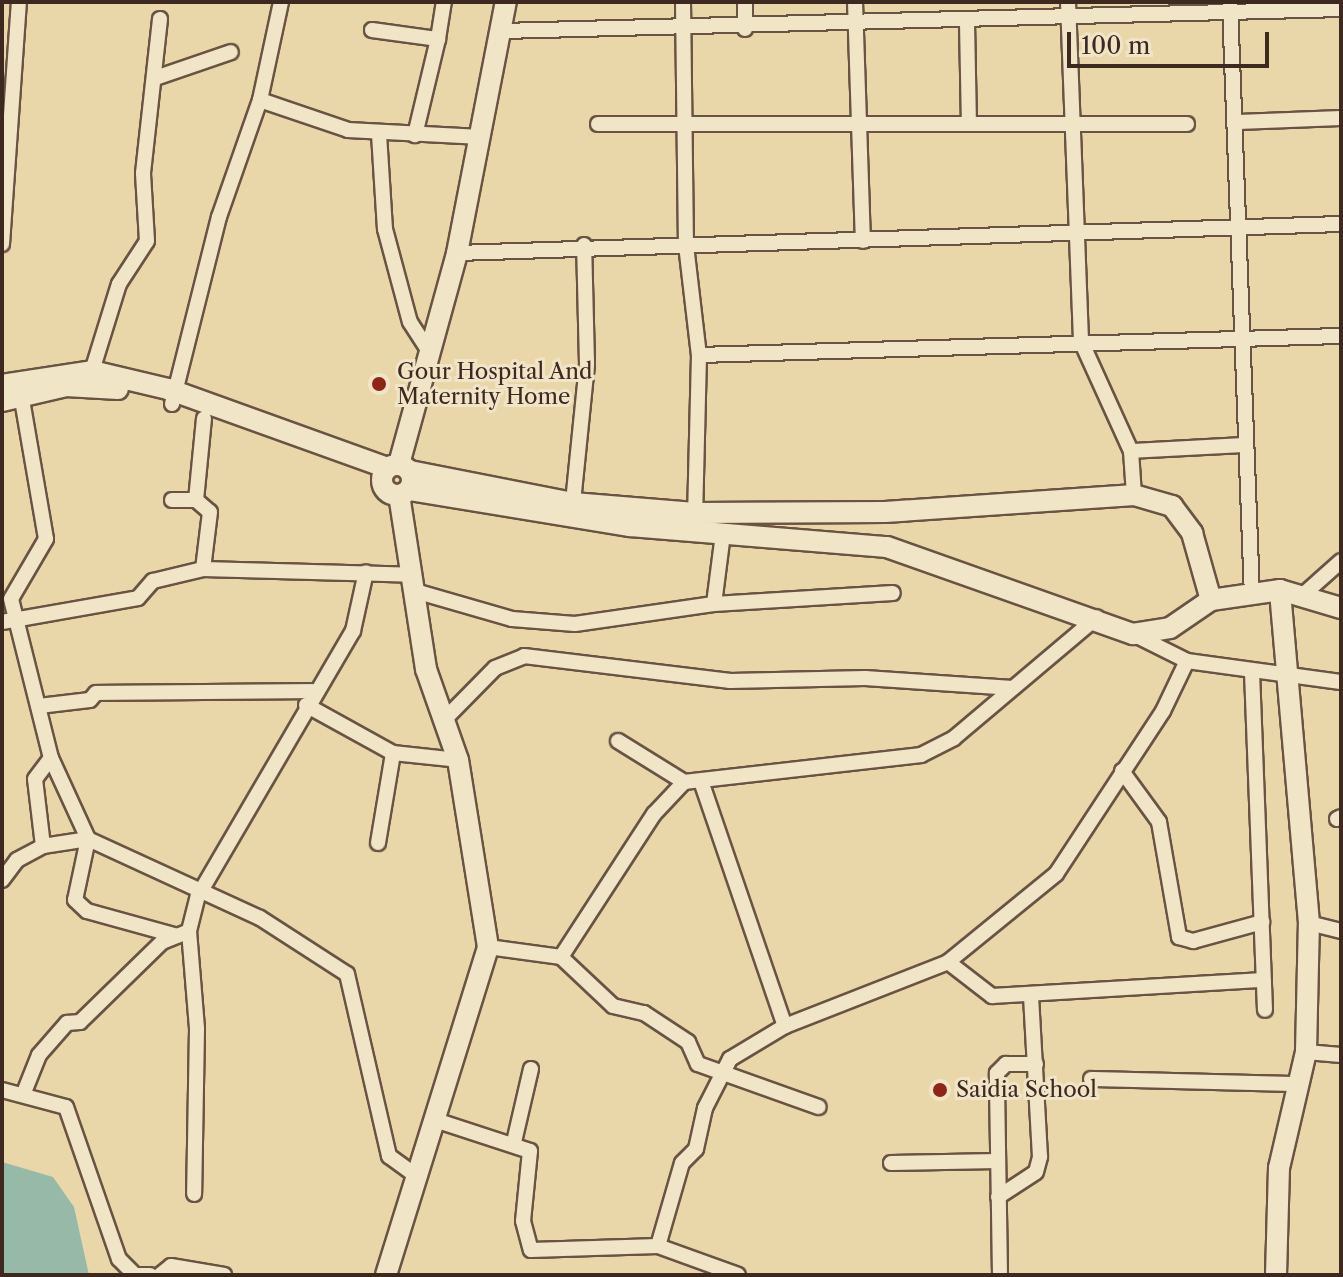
<!DOCTYPE html>
<html>
<head>
<meta charset="utf-8">
<style>
  body { margin:0 }
  #map { position:relative; width:1343px; height:1277px; overflow:hidden; background:#e9d7aa; font-family:"Libre Caslon Text",serif }
  div>[style] { position:absolute }
  .water>* { inset:0; background:#97baa8 }
  .roads { filter:drop-shadow(2px 0 #695443) drop-shadow(-2px 0 #695443) drop-shadow(0 2px #695443) drop-shadow(0 -2px #695443) }
  .street>* { height:14px; margin:-7px; padding:0 7px; transform-origin:7px; border-radius:7px; background:#f1e5c8 }
  .secondary>* { height:20px; margin:-10px; padding:0 10px; transform-origin:10px; border-radius:10px; background:#f1e5c8 }
  .secondary>.ring { margin:-10px; padding:0; box-sizing:content-box; background:none; border:20px solid #f1e5c8; border-radius:50% }
  .dots>* { width:22px; height:22px; translate:-50% -50%; box-sizing:border-box; border:4px solid #f1e5c8; border-radius:50% }
  span { translate:-50% -50%; white-space:nowrap; text-align:center; line-height:1.15; -webkit-text-stroke:6px #f1e5c8; paint-order:stroke }
  .poi-label { font-size:22px; color:#3e2921 }
  .left { translate:0 -50%; text-align:left }
  .frame { position:absolute; inset:0; border:4px solid #3e2921; pointer-events:none }
  .scale { position:absolute; left:1067px; top:32px; width:202px; height:36px; box-sizing:border-box; border:4px solid #3e2921; border-top:0; padding-left:10px; font-size:24px; line-height:28px; white-space:nowrap; color:#3e2921; -webkit-text-stroke:6px #f1e5c8; paint-order:stroke }
</style>
</head>
<body>
<div id="map">
  <div class="water">
    <i style="clip-path:polygon(2px 1162px,53px 1177px,74px 1207px,89px 1275px,2px 1275px)"></i>
  </div>
  <div class="roads">
    <div class="street">
      <i style="left:683px;top:2px;width:243px;rotate:89.3deg"></i>
      <i style="left:686px;top:245px;width:111px;rotate:83.3deg"></i>
      <i style="left:699px;top:355px;width:166px;rotate:91.4deg"></i>
      <i style="left:745px;top:2px;width:27px;rotate:90deg"></i>
      <i style="left:855px;top:2px;width:239px;rotate:88.1deg"></i>
      <i style="left:1068px;top:2px;width:339px;rotate:87.8deg"></i>
      <i style="left:1081px;top:341px;width:121px;rotate:65.6deg"></i>
      <i style="left:1131px;top:451px;width:44px;rotate:86.1deg"></i>
      <i style="left:1230px;top:5px;width:591px;rotate:87.87deg"></i>
      <i style="left:967px;top:22px;width:102px;rotate:88.9deg"></i>
      <i style="left:372px;top:30px;width:67px;rotate:7.8deg"></i>
      <i style="left:438px;top:39px;width:99px;rotate:103.5deg"></i>
      <i style="left:502px;top:31px;width:839px;rotate:-1.5deg"></i>
      <i style="left:438px;top:39px;width:37px;rotate:-81deg"></i>
      <i style="left:155px;top:78px;width:80px;rotate:-18.9deg"></i>
      <i style="left:260px;top:100px;width:93px;rotate:18.8deg"></i>
      <i style="left:348px;top:130px;width:133px;rotate:3deg"></i>
      <i style="left:1238px;top:122px;width:103px;rotate:-2.2deg"></i>
      <i style="left:598px;top:124px;width:589px"></i>
      <i style="left:379px;top:134px;width:95px;rotate:86.4deg"></i>
      <i style="left:385px;top:229px;width:96px;rotate:75deg"></i>
      <i style="left:410px;top:322px;width:30px;rotate:57deg"></i>
      <i style="left:2px;top:244px;width:243px;rotate:-86deg"></i>
      <i style="left:457px;top:253px;width:884px;rotate:-1.88deg"></i>
      <i style="left:699px;top:355px;width:642px;rotate:-1.7deg"></i>
      <i style="left:92px;top:371px;width:91px;rotate:-72.8deg"></i>
      <i style="left:119px;top:284px;width:51px;rotate:-56.9deg"></i>
      <i style="left:147px;top:241px;width:68px;rotate:-93.4deg"></i>
      <i style="left:143px;top:173px;width:155px;rotate:-83.7deg"></i>
      <i style="left:21px;top:394px;width:147px;rotate:80.2deg"></i>
      <i style="left:46px;top:539px;width:69px;rotate:120.3deg"></i>
      <i style="left:11px;top:599px;width:164px;rotate:75.9deg"></i>
      <i style="left:51px;top:758px;width:89px;rotate:65.4deg"></i>
      <i style="left:88px;top:839px;width:189px;rotate:24.7deg"></i>
      <i style="left:260px;top:918px;width:103px;rotate:32.8deg"></i>
      <i style="left:347px;top:974px;width:187px;rotate:77deg"></i>
      <i style="left:389px;top:1156px;width:31px;rotate:36deg"></i>
      <i style="left:172px;top:404px;width:193px;rotate:-75.9deg"></i>
      <i style="left:219px;top:217px;width:124px;rotate:-70.7deg"></i>
      <i style="left:260px;top:100px;width:100px;rotate:-77.9deg"></i>
      <i style="left:1131px;top:451px;width:115px;rotate:-3deg"></i>
      <i style="left:172px;top:500px;width:24px"></i>
      <i style="left:196px;top:500px;width:18px;rotate:41deg"></i>
      <i style="left:210px;top:512px;width:57px;rotate:97deg"></i>
      <i style="left:196px;top:500px;width:82px;rotate:-84.4deg"></i>
      <i style="left:572px;top:512px;width:149px;rotate:-84.2deg"></i>
      <i style="left:587px;top:364px;width:119px;rotate:-91.4deg"></i>
      <i style="left:415px;top:591px;width:101px;rotate:16.1deg"></i>
      <i style="left:512px;top:619px;width:63px;rotate:4.5deg"></i>
      <i style="left:575px;top:624px;width:140px;rotate:-8.2deg"></i>
      <i style="left:714px;top:604px;width:71px;rotate:-82.7deg"></i>
      <i style="left:1305px;top:593px;width:48px;rotate:-41.6deg"></i>
      <i style="left:714px;top:604px;width:179px;rotate:-3.5deg"></i>
      <i style="left:2px;top:622px;width:138px;rotate:-10deg"></i>
      <i style="left:138px;top:598px;width:23px;rotate:-49deg"></i>
      <i style="left:153px;top:581px;width:51px;rotate:-13.5deg"></i>
      <i style="left:203px;top:569px;width:209px;rotate:1.6deg"></i>
      <i style="left:1133px;top:634px;width:60px;rotate:26.6deg"></i>
      <i style="left:1187px;top:661px;width:155px;rotate:7.8deg"></i>
      <i style="left:1252px;top:672px;width:338px;rotate:87.8deg"></i>
      <i style="left:306px;top:705px;width:99px;rotate:28.9deg"></i>
      <i style="left:393px;top:753px;width:65px;rotate:6.1deg"></i>
      <i style="left:39px;top:706px;width:51px;rotate:-6.7deg"></i>
      <i style="left:90px;top:700px;width:9px;rotate:-49deg"></i>
      <i style="left:96px;top:693px;width:216px;rotate:-0.5deg"></i>
      <i style="left:443px;top:721px;width:74px;rotate:-45.5deg"></i>
      <i style="left:495px;top:668px;width:31px;rotate:-22deg"></i>
      <i style="left:524px;top:656px;width:208px;rotate:6.9deg"></i>
      <i style="left:730px;top:681px;width:135px;rotate:-1.3deg"></i>
      <i style="left:865px;top:678px;width:148px;rotate:3.9deg"></i>
      <i style="left:618px;top:741px;width:78px;rotate:31.8deg"></i>
      <i style="left:1122px;top:771px;width:63px;rotate:54deg"></i>
      <i style="left:1159px;top:822px;width:117px;rotate:80.1deg"></i>
      <i style="left:1179px;top:937px;width:15px;rotate:16deg"></i>
      <i style="left:1193px;top:941px;width:72px;rotate:-15.4deg"></i>
      <i style="left:701px;top:781px;width:259px;rotate:71.1deg"></i>
      <i style="left:1337px;top:819px;width:4px;rotate:-27deg"></i>
      <i style="left:378px;top:843px;width:91px;rotate:-80.5deg"></i>
      <i style="left:43px;top:846px;width:67px;rotate:-96.8deg"></i>
      <i style="left:35px;top:779px;width:26px;rotate:-53deg"></i>
      <i style="left:2px;top:880px;width:25px;rotate:-53deg"></i>
      <i style="left:17px;top:860px;width:30px;rotate:-28deg"></i>
      <i style="left:43px;top:846px;width:46px;rotate:-8.8deg"></i>
      <i style="left:88px;top:839px;width:62px;rotate:102deg"></i>
      <i style="left:75px;top:900px;width:16px;rotate:43deg"></i>
      <i style="left:87px;top:911px;width:93px;rotate:15.5deg"></i>
      <i style="left:1309px;top:923px;width:33px;rotate:14deg"></i>
      <i style="left:189px;top:931px;width:98px;rotate:85.3deg"></i>
      <i style="left:197px;top:1029px;width:165px;rotate:91deg"></i>
      <i style="left:488px;top:947px;width:74px;rotate:7.8deg"></i>
      <i style="left:561px;top:957px;width:171px;rotate:-57deg"></i>
      <i style="left:654px;top:814px;width:44px;rotate:-46.8deg"></i>
      <i style="left:684px;top:782px;width:239px;rotate:-6.5deg"></i>
      <i style="left:921px;top:755px;width:37px;rotate:-27deg"></i>
      <i style="left:954px;top:738px;width:187px;rotate:-40.2deg"></i>
      <i style="left:561px;top:957px;width:71px;rotate:43.3deg"></i>
      <i style="left:613px;top:1006px;width:32px;rotate:13deg"></i>
      <i style="left:644px;top:1013px;width:53px;rotate:33.4deg"></i>
      <i style="left:688px;top:1042px;width:24px;rotate:66deg"></i>
      <i style="left:698px;top:1064px;width:128px;rotate:19.6deg"></i>
      <i style="left:948px;top:962px;width:56px;rotate:37.7deg"></i>
      <i style="left:992px;top:996px;width:272px;rotate:-3.4deg"></i>
      <i style="left:1306px;top:1052px;width:35px;rotate:5deg"></i>
      <i style="left:1091px;top:1079px;width:205px;rotate:1.4deg"></i>
      <i style="left:2px;top:1090px;width:66px;rotate:14.9deg"></i>
      <i style="left:66px;top:1107px;width:161px;rotate:70.8deg"></i>
      <i style="left:119px;top:1259px;width:23px;rotate:45deg"></i>
      <i style="left:135px;top:1275px;width:15px"></i>
      <i style="left:23px;top:1095px;width:43px;rotate:-68.2deg"></i>
      <i style="left:39px;top:1055px;width:43px;rotate:-48.8deg"></i>
      <i style="left:67px;top:1023px;width:13px;rotate:-4deg"></i>
      <i style="left:80px;top:1022px;width:115px;rotate:-44.3deg"></i>
      <i style="left:162px;top:942px;width:29px;rotate:-22deg"></i>
      <i style="left:189px;top:931px;width:36px;rotate:-76deg"></i>
      <i style="left:198px;top:896px;width:307px;rotate:-59.7deg"></i>
      <i style="left:353px;top:631px;width:60px;rotate:-77.6deg"></i>
      <i style="left:432px;top:1119px;width:103px;rotate:18.1deg"></i>
      <i style="left:530px;top:1151px;width:70px;rotate:95.7deg"></i>
      <i style="left:523px;top:1221px;width:30px;rotate:75deg"></i>
      <i style="left:531px;top:1250px;width:127px;rotate:-1.8deg"></i>
      <i style="left:658px;top:1246px;width:85px;rotate:19.9deg"></i>
      <i style="left:514px;top:1142px;width:75px;rotate:-76.9deg"></i>
      <i style="left:891px;top:1163px;width:107px;rotate:-1.1deg"></i>
      <i style="left:998px;top:1197px;width:45px;rotate:-33.3deg"></i>
      <i style="left:1036px;top:1172px;width:16px;rotate:-75deg"></i>
      <i style="left:1040px;top:1157px;width:163px;rotate:-93.2deg"></i>
      <i style="left:658px;top:1246px;width:86px;rotate:-73.9deg"></i>
      <i style="left:682px;top:1163px;width:20px;rotate:-45deg"></i>
      <i style="left:696px;top:1149px;width:42px;rotate:-77.6deg"></i>
      <i style="left:705px;top:1108px;width:55px;rotate:-63deg"></i>
      <i style="left:730px;top:1059px;width:64px;rotate:-31deg"></i>
      <i style="left:785px;top:1026px;width:175px;rotate:-21.4deg"></i>
      <i style="left:948px;top:962px;width:139px;rotate:-39.2deg"></i>
      <i style="left:1056px;top:874px;width:195px;rotate:-56.7deg"></i>
      <i style="left:1163px;top:711px;width:55px;rotate:-64.4deg"></i>
      <i style="left:160px;top:1275px;width:14px;rotate:-39deg"></i>
      <i style="left:171px;top:1266px;width:54px;rotate:9.6deg"></i>
      <i style="left:1000px;top:1275px;width:202px;rotate:-90.9deg"></i>
      <i style="left:997px;top:1073px;width:13px;rotate:-45deg"></i>
      <i style="left:1006px;top:1064px;width:30px"></i>
    </div>
    <div class="secondary">
      <i style="left:2px;top:385px;width:91px;rotate:-8.8deg"></i>
      <i style="left:92px;top:371px;width:78px;rotate:13.3deg"></i>
      <i style="left:168px;top:389px;width:233px;rotate:19.8deg"></i>
      <i style="left:2px;top:401px;width:66px;rotate:-13.2deg"></i>
      <i style="left:66px;top:386px;width:52px;rotate:3.3deg"></i>
      <i style="left:399px;top:464px;width:219px;rotate:-74.6deg"></i>
      <i style="left:457px;top:253px;width:256px;rotate:-79deg"></i>
      <i class="ring" style="left:382px;top:465px;width:10px;height:10px"></i>
      <i style="left:410px;top:471px;width:166px;rotate:11.1deg"></i>
      <i style="left:573px;top:503px;width:122px;rotate:4.7deg"></i>
      <i style="left:695px;top:513px;width:190px;rotate:-0.3deg"></i>
      <i style="left:885px;top:512px;width:250px;rotate:-3.9deg"></i>
      <i style="left:1134px;top:495px;width:40px;rotate:16deg"></i>
      <i style="left:1172px;top:506px;width:34px;rotate:53deg"></i>
      <i style="left:1192px;top:533px;width:70px;rotate:74.2deg"></i>
      <i style="left:409px;top:490px;width:224px;rotate:9.3deg"></i>
      <i style="left:630px;top:526px;width:258px;rotate:4.7deg"></i>
      <i style="left:887px;top:547px;width:261px;rotate:19.5deg"></i>
      <i style="left:1133px;top:634px;width:37px;rotate:-9deg"></i>
      <i style="left:1170px;top:628px;width:50px;rotate:-34.3deg"></i>
      <i style="left:1211px;top:600px;width:70px;rotate:-8.2deg"></i>
      <i style="left:1280px;top:590px;width:64px;rotate:16.4deg"></i>
      <i style="left:386px;top:1275px;width:343px;rotate:-72.7deg"></i>
      <i style="left:488px;top:947px;width:189px;rotate:-99.1deg"></i>
      <i style="left:458px;top:760px;width:96px;rotate:-109.4deg"></i>
      <i style="left:426px;top:669px;width:176px;rotate:-98.8deg"></i>
      <i style="left:1276px;top:1275px;width:107px;rotate:-88.4deg"></i>
      <i style="left:1279px;top:1168px;width:119px;rotate:-76.9deg"></i>
      <i style="left:1306px;top:1052px;width:129px;rotate:-88.7deg"></i>
      <i style="left:1309px;top:923px;width:334px;rotate:-95deg"></i>
    </div>
  </div>
  <div class="dots">
    <i style="left:379px;top:384px;background:#8f2418"></i>
    <i style="left:940px;top:1090px;background:#8f2418"></i>
  </div>
  <div class="poi-label">
    <span class="left" style="left:397px;top:384px">Gour Hospital And<br>Maternity Home</span>
    <span class="left" style="left:956px;top:1090px">Saidia School</span>
  </div>
  <div class="frame"></div>
  <div class="scale">100 m</div>
</div>
</body>
</html>
